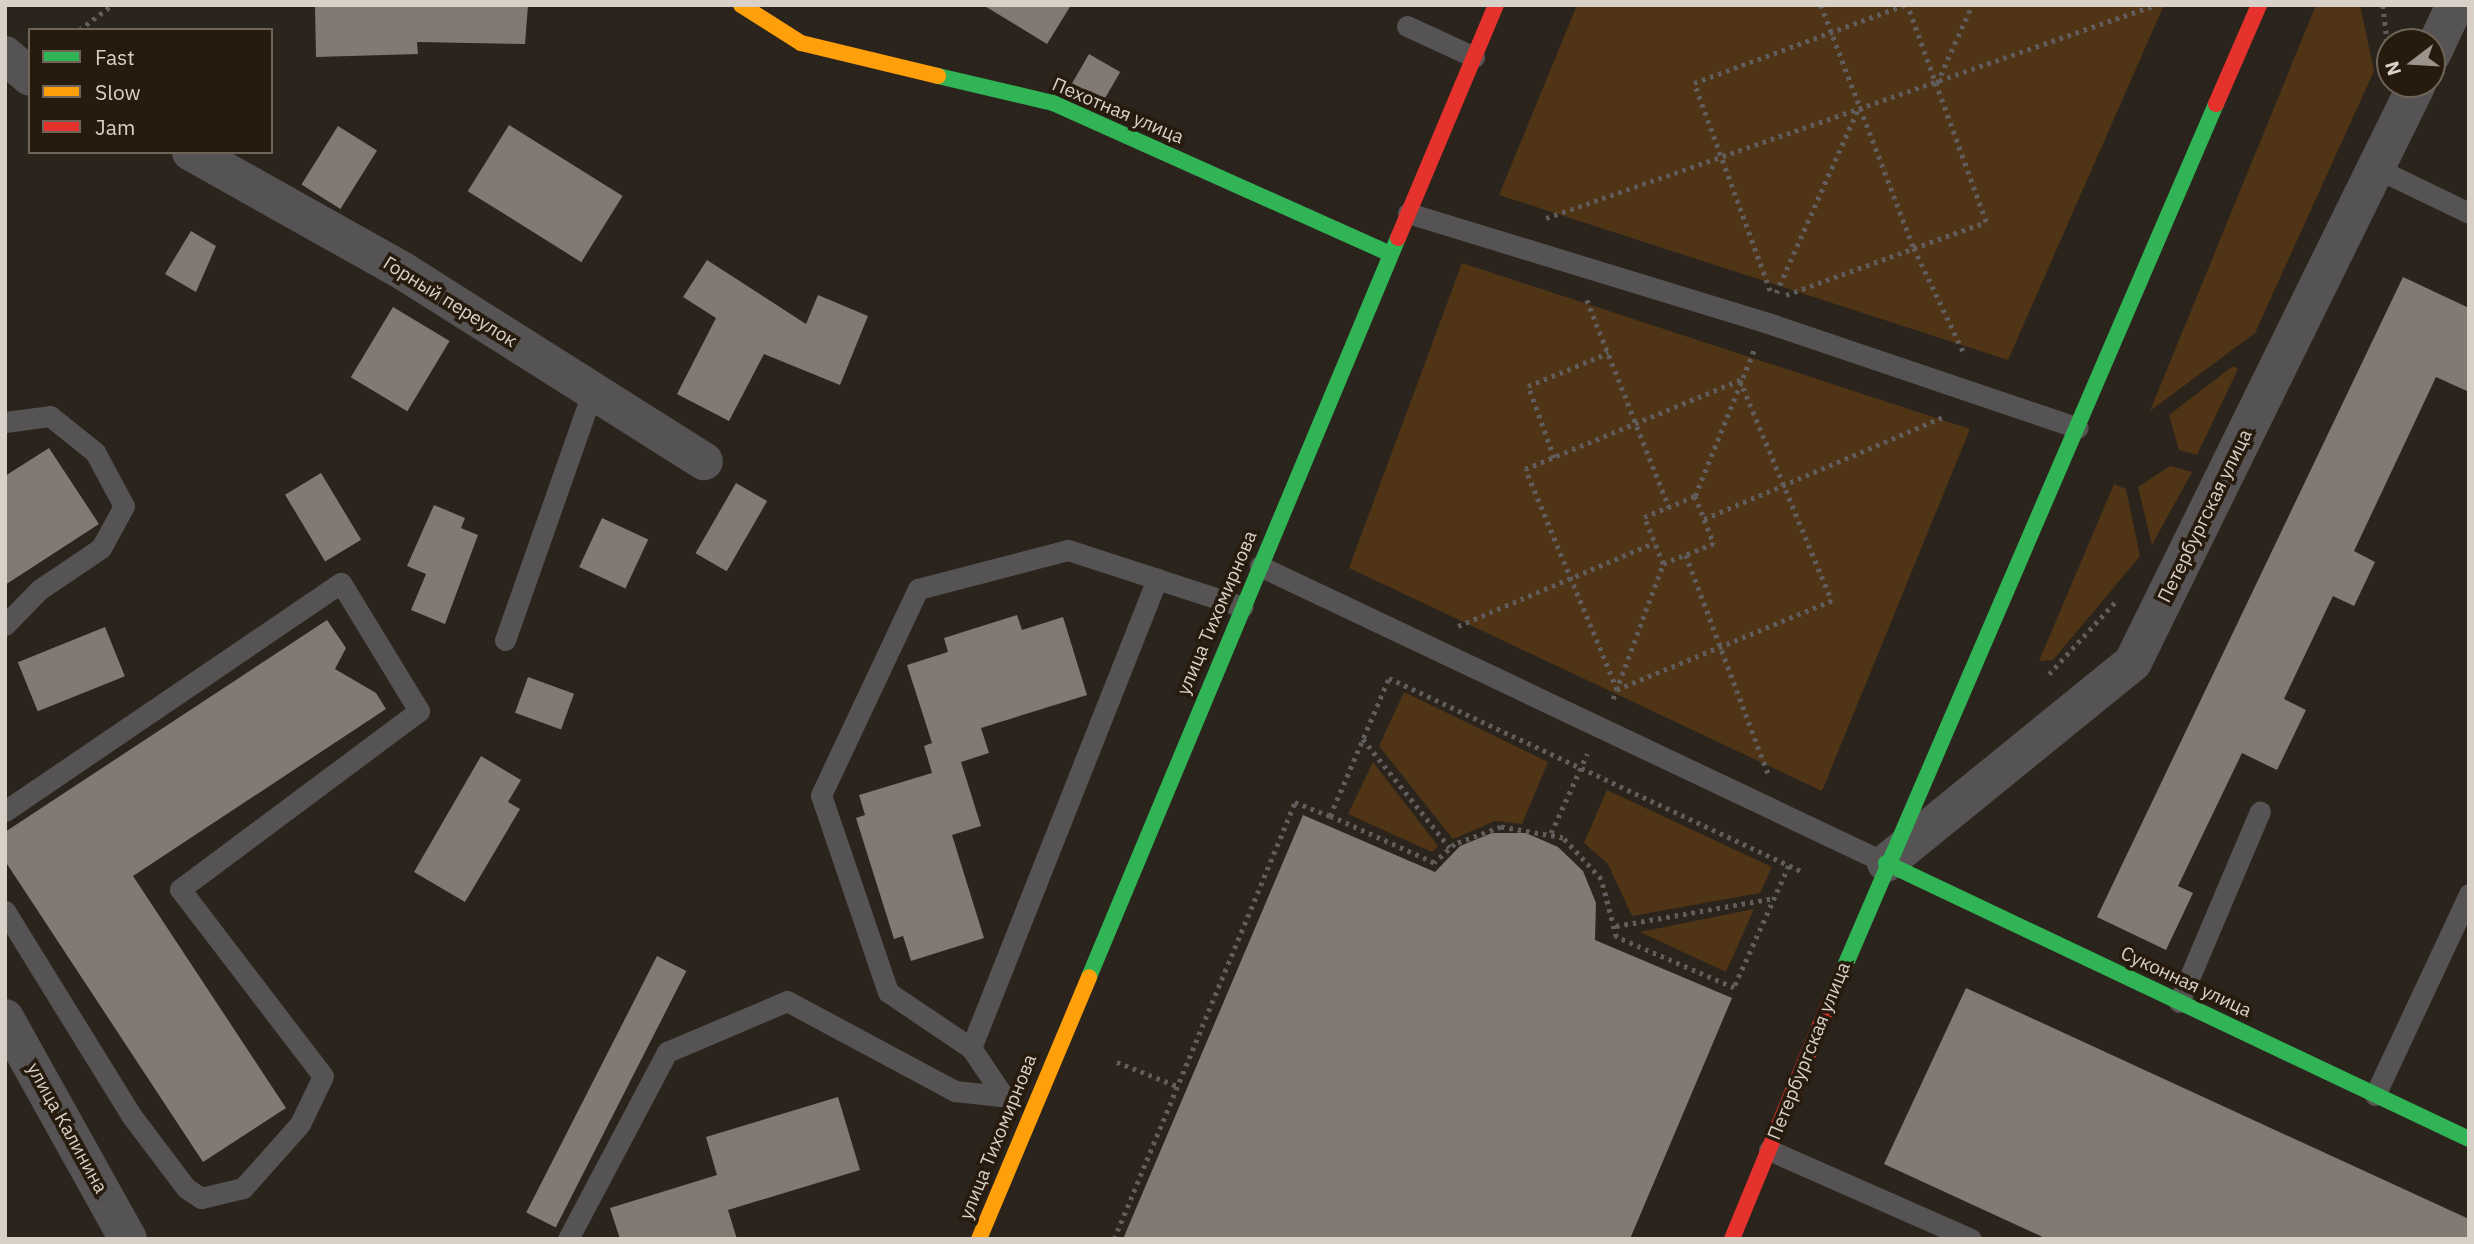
<!DOCTYPE html>
<html>
<head>
<meta charset="utf-8">
<style>
  body { margin:0 }
  #map { position:relative; width:2474px; height:1244px; overflow:hidden; background:#2b241d; font-family:"IBM Plex Sans",sans-serif }
  div>[style] { position:absolute }
  .green>* { inset:0; background:#4f3415 }
  .building>* { inset:0; background:#807a73; transform-origin:0 0 }
  .path>* { height:4.5px; margin-top:-2.25px; transform-origin:0; background:repeating-linear-gradient(90deg,#605d5c 0 3.5px,transparent 0 8.5px) }
  .lane>* { height:21px; margin:-10.5px; padding:0 10.5px; transform-origin:10.5px; border-radius:10.5px; background:#555353 }
  .street>* { height:38px; margin:-19px; padding:0 19px; transform-origin:19px; border-radius:19px; background:#555353 }
  .fast>* { height:16px; margin:-8px; padding:0 8px; transform-origin:8px; border-radius:8px; background:#30b455 }
  .slow>* { height:16px; margin:-8px; padding:0 8px; transform-origin:8px; border-radius:8px; background:#ff9f0a }
  .jam>* { height:16px; margin:-8px; padding:0 8px; transform-origin:8px; border-radius:8px; background:#e5322d }
  span { translate:-50% -50%; white-space:nowrap; text-align:center; line-height:1.15; -webkit-text-stroke:7px #271b0e; paint-order:stroke }
  .street-label { font-size:19px; color:#d9d1c8 }
  .frame { position:absolute; inset:0; border:7px solid #d9d1c8; pointer-events:none }
  .legend { position:absolute; left:28px; top:28px; width:245px; height:126px; box-sizing:border-box; background:#271b0e; border:2px solid #6e6458; margin:0; padding:9px 12px; list-style:none; font-size:21px; color:#d9d1c8 }
  .legend li { display:flex; align-items:center; gap:14px; height:35px }
  .legend b { width:35px; border:2px solid #6e6458 }
  .north { position:absolute; left:2376px; top:28px; width:70px; height:70px; box-sizing:border-box; background:#271b0e; border:2px solid #6e6458; border-radius:50%; rotate:253deg; font-size:19px; font-weight:700; line-height:28px; text-align:center; color:#d9d1c8 }
  .north::after { content:''; display:block; margin:auto; width:24px; height:32px; background:#9c948c; clip-path:polygon(50% 0,100% 100%,50% 72%,0 100%) }
</style>
</head>
<body>
<div id="map">
  <div class="green">
    <i style="clip-path:polygon(1577px 5px,2164px 5px,2008px 360px,1499px 195px)"></i>
    <i style="clip-path:polygon(2316px 5px,2360px 5px,2374px 71px,2255px 333px,2150px 411px)"></i>
    <i style="clip-path:polygon(1462px 263px,1970px 429px,1822px 791px,1349px 568px)"></i>
    <i style="clip-path:polygon(2233px 366px,2238px 369px,2197px 455px,2179px 450px,2169px 415px)"></i>
    <i style="clip-path:polygon(2170px 466px,2192px 472px,2152px 545px,2138px 487px)"></i>
    <i style="clip-path:polygon(2114px 484px,2126px 489px,2140px 556px,2053px 660px,2039px 661px)"></i>
    <i style="clip-path:polygon(1404px 692px,1548px 762px,1522px 824px,1495px 821px,1453px 839px,1379px 746px)"></i>
    <i style="clip-path:polygon(1373px 762px,1438px 846px,1432px 852px,1348px 814px)"></i>
    <i style="clip-path:polygon(1607px 790px,1772px 867px,1760px 893px,1632px 916px,1608px 864px,1584px 843px)"></i>
    <i style="clip-path:polygon(1754px 909px,1726px 972px,1640px 932px)"></i>
  </div>
  <div class="building">
    <i style="clip-path:polygon(528px 5px,525px 44px,417px 42px,418px 54px,316px 57px,315px 7px)"></i>
    <i style="clip-path:polygon(983px 5px,1071px 5px,1047px 44px)"></i>
    <i style="left:1089px;top:54px;width:36px;height:35px;rotate:30deg"></i>
    <i style="left:509px;top:125px;width:134px;height:78px;rotate:32deg"></i>
    <i style="left:338px;top:126px;width:46px;height:69px;rotate:32deg"></i>
    <i style="clip-path:polygon(191px 231px,216px 246px,196px 292px,165px 274px)"></i>
    <i style="clip-path:polygon(707px 260px,806px 324px,818px 295px,868px 316px,840px 385px,764px 354px,729px 421px,677px 394px,716px 318px,683px 297px)"></i>
    <i style="clip-path:polygon(2403px 277px,2469px 308px,2469px 392px,2436px 377px,2354px 551px,2375px 562px,2354px 606px,2333px 596px,2284px 699px,2306px 710px,2277px 770px,2242px 753px,2178px 886px,2193px 893px,2166px 950px,2097px 917px)"></i>
    <i style="left:393px;top:307px;width:66px;height:82px;rotate:31deg"></i>
    <i style="clip-path:polygon(49px 448px,99px 524px,5px 585px,5px 476px)"></i>
    <i style="left:321px;top:473px;width:78px;height:42px;rotate:59deg"></i>
    <i style="left:736px;top:483px;width:36px;height:81px;rotate:30deg"></i>
    <i style="clip-path:polygon(434px 505px,465px 518px,461px 528px,478px 535px,445px 624px,411px 610px,426px 574px,407px 566px)"></i>
    <i style="left:602px;top:518px;width:51px;height:54px;rotate:25deg"></i>
    <i style="clip-path:polygon(1017px 615px,1022px 630px,1063px 617px,1087px 695px,981px 728px,989px 753px,961px 762px,981px 826px,952px 835px,984px 938px,911px 961px,903px 936px,894px 939px,856px 818px,865px 815px,859px 795px,932px 773px,924px 746px,932px 743px,907px 665px,948px 652px,944px 638px)"></i>
    <i style="clip-path:polygon(327px 620px,346px 648px,335px 669px,376px 693px,386px 709px,133px 876px,286px 1108px,203px 1162px,5px 861px,5px 832px)"></i>
    <i style="left:105px;top:627px;width:53px;height:94px;rotate:68deg"></i>
    <i style="left:528px;top:677px;width:49px;height:38px;rotate:20deg"></i>
    <i style="clip-path:polygon(481px 756px,521px 780px,508px 802px,520px 809px,465px 902px,414px 872px)"></i>
    <i style="clip-path:polygon(1303px 815px,1435px 872px,1460px 846px,1492px 833px,1526px 833px,1558px 847px,1583px 871px,1596px 903px,1595px 940px,1732px 998px,1630px 1239px,1123px 1239px)"></i>
    <i style="left:657px;top:956px;width:33px;height:288px;rotate:27deg"></i>
    <i style="clip-path:polygon(1966px 988px,2469px 1219px,2469px 1239px,2047px 1239px,1884px 1164px)"></i>
    <i style="clip-path:polygon(838px 1097px,860px 1170px,728px 1210px,737px 1239px,620px 1239px,610px 1208px,717px 1175px,706px 1137px)"></i>
  </div>
  <div class="path">
    <i style="left:1821px;top:5px;width:260px;rotate:69.1deg"></i>
    <i style="left:1914px;top:248px;width:119px;rotate:64.5deg"></i>
    <i style="left:2383px;top:5px;width:52px;rotate:83.4deg"></i>
    <i style="left:79px;top:30px;width:41px;rotate:-37.1deg"></i>
    <i style="left:1937px;top:83px;width:85px;rotate:-65.8deg"></i>
    <i style="left:1546px;top:218px;width:645px;rotate:-19.28deg"></i>
    <i style="left:1770px;top:291px;width:221px;rotate:-110.1deg"></i>
    <i style="left:1694px;top:83px;width:225px;rotate:-20.3deg"></i>
    <i style="left:1776px;top:293px;width:201px;rotate:-66deg"></i>
    <i style="left:1786px;top:295px;width:213px;rotate:-20.1deg"></i>
    <i style="left:1986px;top:222px;width:231px;rotate:-110deg"></i>
    <i style="left:1587px;top:300px;width:223px;rotate:68.4deg"></i>
    <i style="left:1740px;top:380px;width:239px;rotate:67.4deg"></i>
    <i style="left:1832px;top:601px;width:233px;rotate:157.5deg"></i>
    <i style="left:1617px;top:690px;width:239px;rotate:-112.6deg"></i>
    <i style="left:1525px;top:469px;width:233px;rotate:-22.5deg"></i>
    <i style="left:1554px;top:458px;width:77px;rotate:-109.9deg"></i>
    <i style="left:1528px;top:386px;width:87px;rotate:-22.4deg"></i>
    <i style="left:1695px;top:496px;width:157px;rotate:-68deg"></i>
    <i style="left:1704px;top:519px;width:263px;rotate:-23.1deg"></i>
    <i style="left:1686px;top:555px;width:233px;rotate:69.4deg"></i>
    <i style="left:1458px;top:626px;width:213px;rotate:-23deg"></i>
    <i style="left:2049px;top:674px;width:100px;rotate:-47.4deg"></i>
    <i style="left:1613px;top:699px;width:144px;rotate:-69.7deg"></i>
    <i style="left:1663px;top:564px;width:51px;rotate:-112deg"></i>
    <i style="left:1644px;top:517px;width:55px;rotate:-22.4deg"></i>
    <i style="left:1695px;top:496px;width:52px;rotate:68.4deg"></i>
    <i style="left:1714px;top:544px;width:55px;rotate:158.6deg"></i>
    <i style="left:1363px;top:739px;width:139px;rotate:51.4deg"></i>
    <i style="left:1551px;top:833px;width:87px;rotate:-65.5deg"></i>
    <i style="left:1789px;top:866px;width:134px;rotate:114.3deg"></i>
    <i style="left:1734px;top:988px;width:129px;rotate:-156.6deg"></i>
    <i style="left:1616px;top:937px;width:60px;rotate:-104.5deg"></i>
    <i style="left:1601px;top:879px;width:56px;rotate:-132.8deg"></i>
    <i style="left:1563px;top:838px;width:63px;rotate:-169.9deg"></i>
    <i style="left:1501px;top:827px;width:49px;rotate:159.7deg"></i>
    <i style="left:1455px;top:844px;width:28px;rotate:138deg"></i>
    <i style="left:1434px;top:863px;width:114px;rotate:-155.7deg"></i>
    <i style="left:1330px;top:816px;width:150px;rotate:-66.9deg"></i>
    <i style="left:1389px;top:678px;width:455px;rotate:25.1deg"></i>
    <i style="left:1616px;top:926px;width:160px;rotate:-10deg"></i>
    <i style="left:1117px;top:1062px;width:65px;rotate:21.8deg"></i>
    <i style="left:1114px;top:1239px;width:473px;rotate:-67.5deg"></i>
    <i style="left:1295px;top:802px;width:38px;rotate:22deg"></i>
  </div>
  <div class="lane">
    <i style="left:1407px;top:26px;width:74px;rotate:24.8deg"></i>
    <i style="left:2376px;top:168px;width:103px;rotate:25.8deg"></i>
    <i style="left:1408px;top:213px;width:373px;rotate:17deg"></i>
    <i style="left:1765px;top:322px;width:330px;rotate:18.7deg"></i>
    <i style="left:5px;top:422px;width:45px;rotate:-7.6deg"></i>
    <i style="left:50px;top:416px;width:58px;rotate:38.7deg"></i>
    <i style="left:95px;top:452px;width:61px;rotate:61.8deg"></i>
    <i style="left:124px;top:506px;width:48px;rotate:118.7deg"></i>
    <i style="left:101px;top:548px;width:75px;rotate:145.9deg"></i>
    <i style="left:39px;top:590px;width:49px;rotate:134.2deg"></i>
    <i style="left:1260px;top:566px;width:693px;rotate:25.38deg"></i>
    <i style="left:505px;top:640px;width:262px;rotate:-70.6deg"></i>
    <i style="left:5px;top:811px;width:406px;rotate:-34.2deg"></i>
    <i style="left:341px;top:583px;width:150px;rotate:58.6deg"></i>
    <i style="left:419px;top:711px;width:298px;rotate:143.3deg"></i>
    <i style="left:180px;top:889px;width:235px;rotate:52.6deg"></i>
    <i style="left:323px;top:1076px;width:53px;rotate:115.6deg"></i>
    <i style="left:300px;top:1124px;width:86px;rotate:131.7deg"></i>
    <i style="left:243px;top:1188px;width:43px;rotate:166.6deg"></i>
    <i style="left:201px;top:1198px;width:18px;rotate:-146deg"></i>
    <i style="left:186px;top:1188px;width:91px;rotate:-127deg"></i>
    <i style="left:131px;top:1115px;width:240px;rotate:-121.7deg"></i>
    <i style="left:2179px;top:1002px;width:207px;rotate:-67deg"></i>
    <i style="left:971px;top:1048px;width:505px;rotate:-68.37deg"></i>
    <i style="left:1157px;top:579px;width:90px;rotate:18deg"></i>
    <i style="left:1002px;top:1094px;width:55px;rotate:-124deg"></i>
    <i style="left:971px;top:1048px;width:100px;rotate:-146deg"></i>
    <i style="left:888px;top:992px;width:208px;rotate:-108.8deg"></i>
    <i style="left:821px;top:795px;width:228px;rotate:-64.8deg"></i>
    <i style="left:918px;top:589px;width:155px;rotate:-14.6deg"></i>
    <i style="left:1068px;top:550px;width:94px;rotate:18deg"></i>
    <i style="left:2375px;top:1095px;width:222px;rotate:-64.9deg"></i>
    <i style="left:1769px;top:1150px;width:221px;rotate:23.8deg"></i>
    <i style="left:568px;top:1239px;width:212px;rotate:-62.1deg"></i>
    <i style="left:667px;top:1052px;width:130px;rotate:-23deg"></i>
    <i style="left:787px;top:1001px;width:191px;rotate:28.2deg"></i>
    <i style="left:955px;top:1091px;width:55px;rotate:6.2deg"></i>
  </div>
  <div class="street">
    <i style="left:2432px;top:54px;width:54px;rotate:-64.9deg"></i>
    <i style="left:5px;top:55px;width:33px;rotate:41deg"></i>
    <i style="left:191px;top:152px;width:243px;rotate:29.3deg"></i>
    <i style="left:403px;top:271px;width:356px;rotate:32.3deg"></i>
    <i style="left:1886px;top:863px;width:318px;rotate:-39.1deg"></i>
    <i style="left:2133px;top:662px;width:644px;rotate:-63.83deg"></i>
    <i style="left:5px;top:1018px;width:253px;rotate:60.9deg"></i>
  </div>
  <div class="fast">
    <i style="left:938px;top:76px;width:118px;rotate:13.2deg"></i>
    <i style="left:1053px;top:103px;width:370px;rotate:24.1deg"></i>
    <i style="left:1886px;top:863px;width:645px;rotate:25.33deg"></i>
    <i style="left:1089px;top:977px;width:801px;rotate:-67.31deg"></i>
    <i style="left:1832px;top:996px;width:971px;rotate:-66.71deg"></i>
  </div>
  <div class="slow">
    <i style="left:741px;top:5px;width:71px;rotate:32.3deg"></i>
    <i style="left:801px;top:43px;width:141px;rotate:13.5deg"></i>
    <i style="left:979px;top:1239px;width:284px;rotate:-67.2deg"></i>
  </div>
  <div class="jam">
    <i style="left:2216px;top:104px;width:108px;rotate:-66.5deg"></i>
    <i style="left:1398px;top:238px;width:253px;rotate:-67.2deg"></i>
    <i style="left:1732px;top:1239px;width:263px;rotate:-67.6deg"></i>
  </div>
  <div class="street-label">
    <span style="left:1118px;top:111px;rotate:23deg">Пехотная улица</span>
    <span style="left:450px;top:302px;rotate:32deg">Горный переулок</span>
    <span style="left:2205px;top:516px;rotate:-64deg">Петербургская улица</span>
    <span style="left:1217px;top:613px;rotate:-67deg">улица Тихомирнова</span>
    <span style="left:2186px;top:982px;rotate:25deg">Суконная улица</span>
    <span style="left:1809px;top:1051px;rotate:-68deg">Петербургская улица</span>
    <span style="left:67px;top:1128px;rotate:61deg">улица Калинина</span>
    <span style="left:998px;top:1137px;rotate:-68deg">улица Тихомирнова</span>
  </div>
  <div class="frame"></div>
  <ul class="legend">
  <li><b style="height:9px;background:#30b455"></b>Fast</li>
  <li><b style="height:9px;background:#ff9f0a"></b>Slow</li>
  <li><b style="height:9px;background:#e5322d"></b>Jam</li>
  </ul>
  <div class="north">N</div>
</div>
</body>
</html>
